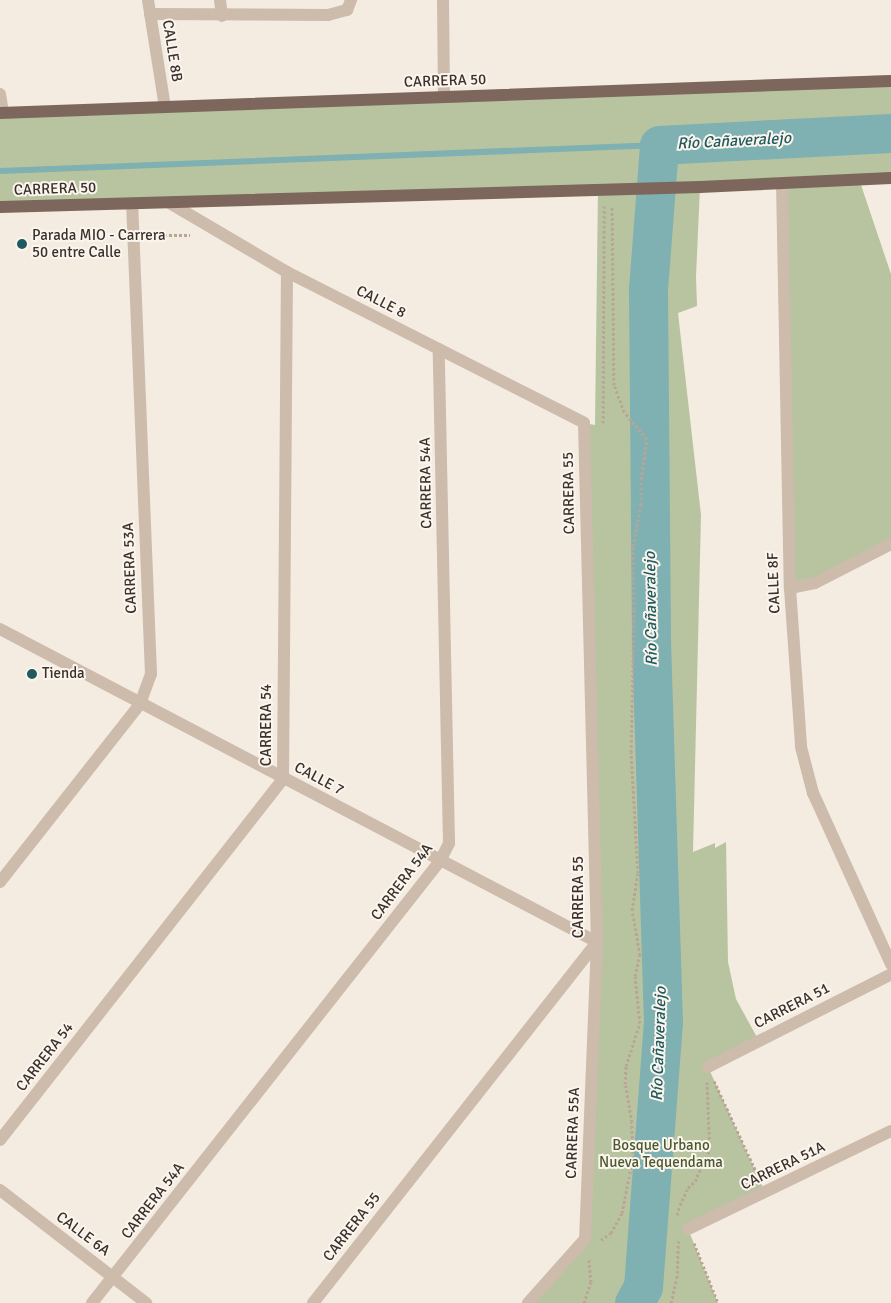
<!DOCTYPE html>
<html>
<head>
<meta charset="utf-8">
<style>
  body { margin:0 }
  #map { position:relative; width:891px; height:1303px; overflow:hidden; background:#f4ebe1; font-family:Signika,sans-serif }
  div>[style] { position:absolute }
  .green>* { inset:0; background:#b8c4a0 }
  .stream>* { height:6px; margin:-3px; padding:0 3px; transform-origin:3px; border-radius:3px; background:#7fb0b2 }
  .river>* { height:39px; margin:-19.5px; padding:0 19.5px; transform-origin:19.5px; border-radius:19.5px; background:#7fb0b2 }
  .path>* { height:3px; margin-top:-1.5px; transform-origin:0; background:repeating-linear-gradient(90deg,#b9a596 0 2.5px,transparent 0 5px) }
  .minor>* { height:12px; margin:-6px; padding:0 6px; transform-origin:6px; border-radius:6px; background:#cdbbac }
  .major>* { height:12px; margin:-6px; padding:0 6px; transform-origin:6px; border-radius:6px; background:#7d675c }
  .dots>* { width:14px; height:14px; translate:-50% -50%; box-sizing:border-box; border:2px solid #fbf5ee; border-radius:50% }
  span { translate:-50% -50%; white-space:nowrap; text-align:center; line-height:1.15; -webkit-text-stroke:4px #fbf5ee; paint-order:stroke }
  .street-label { font-size:15px; color:#3b302b }
  .poi-label { font-size:15px; color:#3b302b }
  .left { translate:0 -50%; text-align:left }
  .park-label { font-size:15px; color:#4a5a2e }
  .water-label { font-size:16px; color:#1f5a5e; font-style:italic }
</style>
</head>
<body>
<div id="map">
  <div class="green">
    <i style="clip-path:polygon(891px 75px,891px 178px,859px 179px,891px 274px,891px 544px,790px 588px,782px 182px,700px 187px,696px 277px,697px 306px,678px 313px,701px 515px,693px 852px,715px 843px,715px 848px,726px 842px,728px 962px,736px 999px,759px 1041px,708px 1067px,765px 1192px,688px 1229px,718px 1303px,528px 1303px,584px 1240px,597px 942px,584px 423px,595px 425px,598px 189px,0 207px,0 113px)"></i>
  </div>
  <div class="stream">
    <i style="left:0;top:171px;width:660px;rotate:-2.26deg"></i>
  </div>
  <div class="river">
    <i style="left:634px;top:1303px;width:18px;rotate:-61deg"></i>
    <i style="left:643px;top:1287px;width:265px;rotate:-85.7deg"></i>
    <i style="left:663px;top:1023px;width:388px;rotate:-91.8deg"></i>
    <i style="left:651px;top:635px;width:346px;rotate:-90.5deg"></i>
    <i style="left:648px;top:289px;width:144px;rotate:-85.6deg"></i>
    <i style="left:659px;top:145px;width:232px;rotate:-3deg"></i>
  </div>
  <div class="path">
    <i style="left:149px;top:235px;width:41px"></i>
    <i style="left:603px;top:423px;width:217px;rotate:-89.7deg"></i>
    <i style="left:714px;top:1081px;width:107px;rotate:65.1deg"></i>
    <i style="left:677px;top:1215px;width:10px;rotate:-73deg"></i>
    <i style="left:680px;top:1205px;width:19px;rotate:-65deg"></i>
    <i style="left:688px;top:1188px;width:10px;rotate:-45deg"></i>
    <i style="left:695px;top:1181px;width:35px;rotate:-65deg"></i>
    <i style="left:710px;top:1149px;width:67px;rotate:-92.6deg"></i>
    <i style="left:601px;top:1240px;width:12px;rotate:-35deg"></i>
    <i style="left:611px;top:1233px;width:23px;rotate:-61deg"></i>
    <i style="left:622px;top:1213px;width:56px;rotate:-78.7deg"></i>
    <i style="left:633px;top:1158px;width:36px;rotate:-92deg"></i>
    <i style="left:632px;top:1122px;width:39px;rotate:-100deg"></i>
    <i style="left:625px;top:1084px;width:18px;rotate:-87deg"></i>
    <i style="left:626px;top:1066px;width:45px;rotate:-72deg"></i>
    <i style="left:640px;top:1023px;width:47px;rotate:-96.1deg"></i>
    <i style="left:635px;top:976px;width:22px;rotate:-77deg"></i>
    <i style="left:640px;top:955px;width:46px;rotate:-100.1deg"></i>
    <i style="left:632px;top:910px;width:37px;rotate:-81deg"></i>
    <i style="left:638px;top:873px;width:121px;rotate:-93.3deg"></i>
    <i style="left:631px;top:752px;width:143px;rotate:-88.8deg"></i>
    <i style="left:634px;top:609px;width:63px;rotate:-90.9deg"></i>
    <i style="left:633px;top:546px;width:42px;rotate:-79deg"></i>
    <i style="left:641px;top:505px;width:26px;rotate:-90deg"></i>
    <i style="left:641px;top:479px;width:40px;rotate:-81.5deg"></i>
    <i style="left:647px;top:439px;width:35px;rotate:-130deg"></i>
    <i style="left:624px;top:412px;width:29px;rotate:-110deg"></i>
    <i style="left:614px;top:385px;width:179px;rotate:-90.6deg"></i>
    <i style="left:694px;top:1243px;width:65px;rotate:68.2deg"></i>
    <i style="left:584px;top:1303px;width:22px;rotate:-72deg"></i>
    <i style="left:591px;top:1282px;width:22px;rotate:-95deg"></i>
    <i style="left:671px;top:1303px;width:26px;rotate:-77deg"></i>
    <i style="left:677px;top:1278px;width:37px;rotate:-88deg"></i>
  </div>
  <div class="minor">
    <i style="left:148px;top:0;width:108px;rotate:81deg"></i>
    <i style="left:220px;top:0;width:16px;rotate:83deg"></i>
    <i style="left:443px;top:0;width:97px;rotate:89.4deg"></i>
    <i style="left:150px;top:14px;width:178px;rotate:0.3deg"></i>
    <i style="left:328px;top:15px;width:20px;rotate:-15deg"></i>
    <i style="left:347px;top:10px;width:11px;rotate:-68deg"></i>
    <i style="left:0;top:94px;width:19px;rotate:81deg"></i>
    <i style="left:782px;top:182px;width:406px;rotate:88.9deg"></i>
    <i style="left:790px;top:588px;width:159px;rotate:86deg"></i>
    <i style="left:801px;top:747px;width:48px;rotate:75.4deg"></i>
    <i style="left:813px;top:793px;width:188px;rotate:65.5deg"></i>
    <i style="left:168px;top:202px;width:138px;rotate:30.5deg"></i>
    <i style="left:287px;top:272px;width:333px;rotate:26.9deg"></i>
    <i style="left:584px;top:423px;width:519px;rotate:88.57deg"></i>
    <i style="left:597px;top:942px;width:297px;rotate:92.3deg"></i>
    <i style="left:585px;top:1239px;width:86px;rotate:131.7deg"></i>
    <i style="left:790px;top:588px;width:25px;rotate:-11deg"></i>
    <i style="left:815px;top:583px;width:85px;rotate:-27.2deg"></i>
    <i style="left:0;top:629px;width:674px;rotate:27.67deg"></i>
    <i style="left:0;top:882px;width:226px;rotate:-51.8deg"></i>
    <i style="left:140px;top:704px;width:32px;rotate:-70deg"></i>
    <i style="left:151px;top:674px;width:471px;rotate:-92.3deg"></i>
    <i style="left:708px;top:1067px;width:205px;rotate:-26.9deg"></i>
    <i style="left:0;top:1140px;width:459px;rotate:-51.9deg"></i>
    <i style="left:283px;top:779px;width:507px;rotate:-89.55deg"></i>
    <i style="left:0;top:1190px;width:185px;rotate:37.7deg"></i>
    <i style="left:688px;top:1229px;width:225px;rotate:-25.8deg"></i>
    <i style="left:92px;top:1303px;width:563px;rotate:-51.79deg"></i>
    <i style="left:440px;top:861px;width:20px;rotate:-63deg"></i>
    <i style="left:449px;top:843px;width:494px;rotate:-91.2deg"></i>
    <i style="left:313px;top:1303px;width:459px;rotate:-51.8deg"></i>
  </div>
  <div class="major">
    <i style="left:0;top:113px;width:892px;rotate:-2.06deg"></i>
    <i style="left:0;top:207px;width:700px;rotate:-1.64deg"></i>
    <i style="left:700px;top:187px;width:191px;rotate:-2.7deg"></i>
  </div>
  <div class="dots">
    <i style="left:22px;top:244px;background:#1f5a5e"></i>
    <i style="left:32px;top:674px;background:#1f5a5e"></i>
  </div>
  <div class="street-label">
    <span style="left:172px;top:51px;rotate:81deg">CALLE 8B</span>
    <span style="left:445px;top:81px;rotate:-2deg">CARRERA 50</span>
    <span style="left:55px;top:189px;rotate:-2deg">CARRERA 50</span>
    <span style="left:381px;top:302px;rotate:27deg">CALLE 8</span>
    <span style="left:426px;top:483px;rotate:-91deg">CARRERA 54A</span>
    <span style="left:569px;top:493px;rotate:-91deg">CARRERA 55</span>
    <span style="left:130px;top:568px;rotate:-92deg">CARRERA 53A</span>
    <span style="left:774px;top:583px;rotate:-92deg">CALLE 8F</span>
    <span style="left:267px;top:725px;rotate:-90deg">CARRERA 54</span>
    <span style="left:319px;top:779px;rotate:28deg">CALLE 7</span>
    <span style="left:402px;top:882px;rotate:-53deg">CARRERA 54A</span>
    <span style="left:579px;top:897px;rotate:-90deg">CARRERA 55</span>
    <span style="left:792px;top:1006px;rotate:-27deg">CARRERA 51</span>
    <span style="left:45px;top:1057px;rotate:-52deg">CARRERA 54</span>
    <span style="left:573px;top:1133px;rotate:-88deg">CARRERA 55A</span>
    <span style="left:783px;top:1166px;rotate:-26deg">CARRERA 51A</span>
    <span style="left:153px;top:1201px;rotate:-52deg">CARRERA 54A</span>
    <span style="left:352px;top:1227px;rotate:-52deg">CARRERA 55</span>
    <span style="left:83px;top:1234px;rotate:37deg">CALLE 6A</span>
  </div>
  <div class="poi-label">
    <span class="left" style="left:32px;top:244px">Parada MIO - Carrera<br>50 entre Calle</span>
    <span class="left" style="left:42px;top:674px">Tienda</span>
  </div>
  <div class="park-label">
    <span style="left:661px;top:1154px">Bosque Urbano<br>Nueva Tequendama</span>
  </div>
  <div class="water-label">
    <span style="left:734px;top:141px;rotate:-3deg">Río Cañaveralejo</span>
    <span style="left:651px;top:609px;rotate:-91deg">Río Cañaveralejo</span>
    <span style="left:659px;top:1044px;rotate:-88deg">Río Cañaveralejo</span>
  </div>
</div>
</body>
</html>
